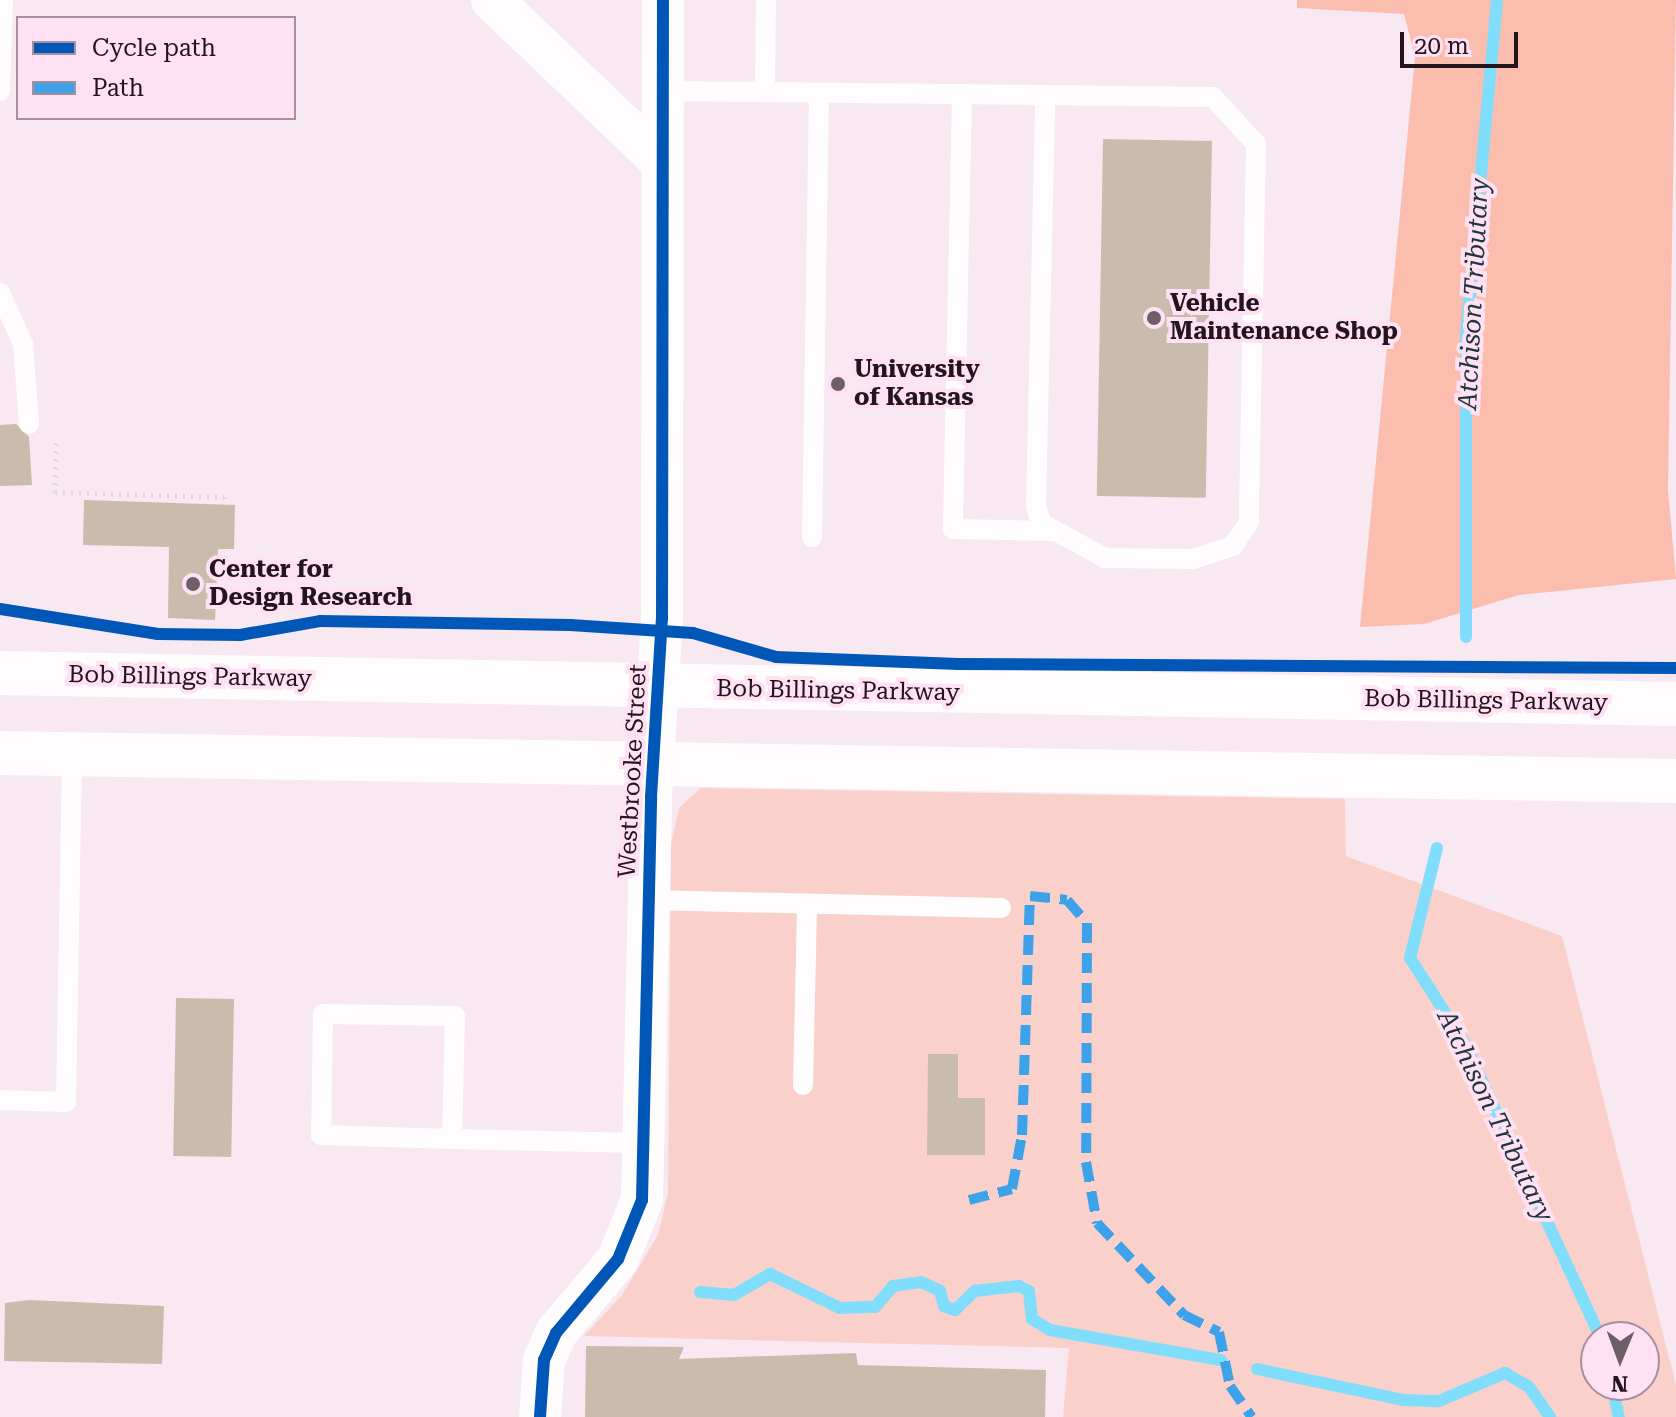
<!DOCTYPE html>
<html>
<head>
<meta charset="utf-8">
<style>
  body { margin:0 }
  #map { position:relative; width:1676px; height:1417px; overflow:hidden; background:#f8e8f2; font-family:"Roboto Serif",serif }
  div>[style] { position:absolute }
  .green>* { inset:0; background:#fad1ca }
  .forest>* { inset:0; background:#fbbeae }
  .stream>* { height:12px; margin:-6px; padding:0 6px; transform-origin:6px; border-radius:6px; background:#80ddfb }
  .building>* { inset:0; background:#c8bdad; transform-origin:0 0 }
  .path>* { height:5px; margin-top:-2.5px; transform-origin:0; background:repeating-linear-gradient(90deg,#ded9dc 0 2px,transparent 0 8px) }
  .lane>* { height:20px; margin:-10px; padding:0 10px; transform-origin:10px; border-radius:10px; background:#fefcfd }
  .street>* { height:42px; margin:-21px; padding:0 21px; transform-origin:21px; border-radius:21px; background:#fefcfd }
  .secondary>* { height:44px; margin:-22px; padding:0 22px; transform-origin:22px; border-radius:22px; background:#fefcfd }
  .quiet>* { height:10px; margin-top:-5px; transform-origin:0; background:repeating-linear-gradient(90deg,#3ea2ea 0 20px,transparent 0 30px) }
  .cycleway>* { height:12px; margin:-6px; padding:0 6px; transform-origin:6px; border-radius:6px; background:#0057b8 }
  .dots>* { width:22px; height:22px; translate:-50% -50%; box-sizing:border-box; border:4px solid #ffe1f3; border-radius:50% }
  span { translate:-50% -50%; white-space:nowrap; text-align:center; line-height:1.15; -webkit-text-stroke:8px #ffe1f3; paint-order:stroke }
  .poi-label { font-size:24px; color:#22151e; font-weight:700 }
  .left { translate:0 -50%; text-align:left }
  .street-label { font-size:24px; color:#22151e }
  .water-label { font-size:26px; color:#1e353d; font-style:italic }
  .legend { position:absolute; left:16px; top:16px; width:280px; height:104px; box-sizing:border-box; background:#ffe1f3; border:2px solid #a78f9e; margin:0; padding:10px 14px; list-style:none; font-size:24px; color:#22151e }
  .legend li { display:flex; align-items:center; gap:16px; height:40px }
  .legend b { width:40px; border:2px solid #a78f9e }
  .north { position:absolute; left:1580px; top:1321px; width:80px; height:80px; box-sizing:border-box; background:#ffe1f3; border:2px solid #a78f9e; border-radius:50%; rotate:181deg; font-size:22px; font-weight:700; line-height:32px; text-align:center; color:#22151e }
  .north::after { content:''; display:block; margin:auto; width:28px; height:36px; background:#6d5f68; clip-path:polygon(50% 0,100% 100%,50% 72%,0 100%) }
  .scale { position:absolute; left:1400px; top:32px; width:118px; height:36px; box-sizing:border-box; border:4px solid #22151e; border-top:0; padding-left:10px; font-size:24px; line-height:28px; white-space:nowrap; color:#22151e; -webkit-text-stroke:6px #ffe1f3; paint-order:stroke }
</style>
</head>
<body>
<div id="map">
  <div class="green">
    <i style="clip-path:polygon(evenodd,701px 788px,1345px 799px,1346px 856px,1562px 936px,1676px 1385px,1676px 1417px,1063px 1417px,1069px 1348px,584px 1336px,622px 1295px,658px 1235px,668px 1193px,671px 843px,679px 808px,701px 788px,1596px 1337px,1644px 1337px,1644px 1385px,1596px 1385px,1596px 1337px)"></i>
  </div>
  <div class="forest">
    <i style="clip-path:polygon(1297px 0,1676px 0,1668px 490px,1676px 579px,1519px 595px,1424px 624px,1360px 627px,1415px 57px,1404px 14px,1297px 8px)"></i>
  </div>
  <div class="stream">
    <i style="left:1466px;top:637px;width:302px;rotate:-90deg"></i>
    <i style="left:1466px;top:335px;width:336px;rotate:-84.7deg"></i>
    <i style="left:1437px;top:848px;width:113px;rotate:103.8deg"></i>
    <i style="left:1410px;top:958px;width:100px;rotate:57.3deg"></i>
    <i style="left:1464px;top:1042px;width:325px;rotate:65.2deg"></i>
    <i style="left:700px;top:1292px;width:34px;rotate:5deg"></i>
    <i style="left:734px;top:1295px;width:42px;rotate:-30.3deg"></i>
    <i style="left:770px;top:1274px;width:78px;rotate:25.9deg"></i>
    <i style="left:840px;top:1308px;width:35px;rotate:-2deg"></i>
    <i style="left:875px;top:1307px;width:28px;rotate:-49deg"></i>
    <i style="left:893px;top:1286px;width:28px;rotate:-8deg"></i>
    <i style="left:921px;top:1282px;width:21px;rotate:25deg"></i>
    <i style="left:940px;top:1291px;width:16px;rotate:75deg"></i>
    <i style="left:944px;top:1306px;width:12px;rotate:20deg"></i>
    <i style="left:955px;top:1310px;width:28px;rotate:-44deg"></i>
    <i style="left:975px;top:1291px;width:44px;rotate:-6.5deg"></i>
    <i style="left:1019px;top:1286px;width:11px;rotate:27deg"></i>
    <i style="left:1029px;top:1291px;width:28px;rotate:84deg"></i>
    <i style="left:1032px;top:1319px;width:21px;rotate:31deg"></i>
    <i style="left:1050px;top:1330px;width:174px;rotate:10deg"></i>
    <i style="left:1257px;top:1369px;width:149px;rotate:12deg"></i>
    <i style="left:1403px;top:1400px;width:36px;rotate:2deg"></i>
    <i style="left:1439px;top:1401px;width:72px;rotate:-23deg"></i>
    <i style="left:1505px;top:1373px;width:28px;rotate:30deg"></i>
    <i style="left:1529px;top:1387px;width:37px;rotate:55deg"></i>
    <i style="left:1612px;top:1385px;width:33px;rotate:78deg"></i>
  </div>
  <div class="building">
    <i style="left:1103px;top:139px;width:109px;height:357px;rotate:1deg"></i>
    <i style="clip-path:polygon(16px 424px,29px 437px,32px 485px,0 486px,0 425px)"></i>
    <i style="clip-path:polygon(84px 500px,235px 505px,234px 549px,218px 549px,215px 620px,168px 618px,169px 547px,83px 545px)"></i>
    <i style="left:176px;top:998px;width:58px;height:158px;rotate:1deg"></i>
    <i style="clip-path:polygon(928px 1054px,958px 1054px,958px 1098px,985px 1098px,985px 1155px,927px 1155px)"></i>
    <i style="clip-path:polygon(29px 1300px,164px 1306px,162px 1364px,4px 1361px,5px 1303px)"></i>
    <i style="clip-path:polygon(586px 1346px,684px 1347px,679px 1359px,856px 1353px,858px 1365px,1046px 1370px,1045px 1417px,585px 1417px)"></i>
  </div>
  <div class="path">
    <i style="left:56px;top:443px;width:49px;rotate:91.2deg"></i>
    <i style="left:55px;top:492px;width:169px;rotate:1.7deg"></i>
    <i style="left:224px;top:497px;width:7px;rotate:90deg"></i>
  </div>
  <div class="lane">
    <i style="left:0;top:91px;width:91px;rotate:-88.1deg"></i>
    <i style="left:661px;top:91px;width:552px;rotate:0.62deg"></i>
    <i style="left:1213px;top:97px;width:64px;rotate:47.5deg"></i>
    <i style="left:1256px;top:144px;width:378px;rotate:91.1deg"></i>
    <i style="left:1249px;top:522px;width:29px;rotate:124deg"></i>
    <i style="left:1233px;top:546px;width:42px;rotate:162deg"></i>
    <i style="left:1193px;top:559px;width:88px;rotate:-179.3deg"></i>
    <i style="left:1105px;top:558px;width:73px;rotate:-151.3deg"></i>
    <i style="left:1041px;top:523px;width:18px;rotate:-106deg"></i>
    <i style="left:1036px;top:506px;width:411px;rotate:-88.7deg"></i>
    <i style="left:765px;top:92px;width:92px;rotate:-89.4deg"></i>
    <i style="left:962px;top:94px;width:435px;rotate:91.2deg"></i>
    <i style="left:953px;top:529px;width:99px;rotate:1.2deg"></i>
    <i style="left:0;top:293px;width:56px;rotate:65.7deg"></i>
    <i style="left:23px;top:344px;width:80px;rotate:85.7deg"></i>
    <i style="left:812px;top:537px;width:444px;rotate:-89.1deg"></i>
    <i style="left:648px;top:900px;width:353px;rotate:1.3deg"></i>
    <i style="left:803px;top:1085px;width:181px;rotate:-88.7deg"></i>
    <i style="left:0;top:1100px;width:66px;rotate:1.7deg"></i>
    <i style="left:66px;top:1102px;width:348px;rotate:-89deg"></i>
    <i style="left:452px;top:1139px;width:123px;rotate:-88.6deg"></i>
    <i style="left:455px;top:1016px;width:132px;rotate:-179.1deg"></i>
    <i style="left:323px;top:1014px;width:121px;rotate:90.9deg"></i>
    <i style="left:321px;top:1135px;width:131px;rotate:1.7deg"></i>
    <i style="left:452px;top:1139px;width:192px;rotate:1.2deg"></i>
  </div>
  <div class="street">
    <i style="left:492px;top:0;width:233px;rotate:43.6deg"></i>
    <i style="left:540px;top:1417px;width:57px;rotate:-86deg"></i>
    <i style="left:544px;top:1360px;width:30px;rotate:-66deg"></i>
    <i style="left:556px;top:1333px;width:97px;rotate:-50deg"></i>
    <i style="left:618px;top:1259px;width:64px;rotate:-67.9deg"></i>
    <i style="left:642px;top:1200px;width:403px;rotate:-88.7deg"></i>
    <i style="left:651px;top:797px;width:178px;rotate:-86.5deg"></i>
    <i style="left:662px;top:619px;width:619px;rotate:-89.91deg"></i>
  </div>
  <div class="secondary">
    <i style="left:0;top:673px;width:1676px;rotate:1.06deg"></i>
    <i style="left:0;top:753px;width:1676px;rotate:0.96deg"></i>
  </div>
  <div class="quiet">
    <i style="left:969px;top:1200px;width:44px;rotate:-14.3deg"></i>
    <i style="left:1012px;top:1189px;width:55px;rotate:-79.5deg"></i>
    <i style="left:1022px;top:1135px;width:239px;rotate:-88.1deg"></i>
    <i style="left:1030px;top:896px;width:37px;rotate:6deg"></i>
    <i style="left:1067px;top:900px;width:30px;rotate:49deg"></i>
    <i style="left:1087px;top:923px;width:239px;rotate:90.2deg"></i>
    <i style="left:1086px;top:1162px;width:62px;rotate:79.8deg"></i>
    <i style="left:1097px;top:1223px;width:127px;rotate:46.6deg"></i>
    <i style="left:1184px;top:1315px;width:39px;rotate:26deg"></i>
    <i style="left:1219px;top:1332px;width:55px;rotate:78.5deg"></i>
    <i style="left:1230px;top:1386px;width:38px;rotate:55deg"></i>
  </div>
  <div class="cycleway">
    <i style="left:0;top:609px;width:160px;rotate:9deg"></i>
    <i style="left:158px;top:634px;width:82px;rotate:0.7deg"></i>
    <i style="left:240px;top:635px;width:81px;rotate:-9.9deg"></i>
    <i style="left:320px;top:621px;width:250px;rotate:0.9deg"></i>
    <i style="left:570px;top:625px;width:123px;rotate:3.7deg"></i>
    <i style="left:693px;top:633px;width:86px;rotate:16.1deg"></i>
    <i style="left:776px;top:657px;width:182px;rotate:2.2deg"></i>
    <i style="left:958px;top:664px;width:718px;rotate:0.32deg"></i>
    <i style="left:540px;top:1417px;width:57px;rotate:-86deg"></i>
    <i style="left:544px;top:1360px;width:30px;rotate:-66deg"></i>
    <i style="left:556px;top:1333px;width:97px;rotate:-50deg"></i>
    <i style="left:618px;top:1259px;width:64px;rotate:-67.9deg"></i>
    <i style="left:642px;top:1200px;width:403px;rotate:-88.7deg"></i>
    <i style="left:651px;top:797px;width:178px;rotate:-86.5deg"></i>
    <i style="left:662px;top:619px;width:619px;rotate:-89.91deg"></i>
  </div>
  <div class="dots">
    <i style="left:1154px;top:318px;background:#6d5f68"></i>
    <i style="left:838px;top:384px;background:#6d5f68"></i>
    <i style="left:193px;top:584px;background:#6d5f68"></i>
  </div>
  <div class="poi-label">
    <span class="left" style="left:1170px;top:318px">Vehicle<br>Maintenance Shop</span>
    <span class="left" style="left:854px;top:384px">University<br>of Kansas</span>
    <span class="left" style="left:209px;top:584px">Center for<br>Design Research</span>
  </div>
  <div class="street-label">
    <span style="left:190px;top:677px;rotate:1deg">Bob Billings Parkway</span>
    <span style="left:838px;top:691px;rotate:1deg">Bob Billings Parkway</span>
    <span style="left:1486px;top:701px;rotate:1deg">Bob Billings Parkway</span>
    <span style="left:633px;top:771px;rotate:-87deg">Westbrooke Street</span>
  </div>
  <div class="water-label">
    <span style="left:1474px;top:294px;rotate:-87deg">Atchison Tributary</span>
    <span style="left:1495px;top:1116px;rotate:64deg">Atchison Tributary</span>
  </div>
  <ul class="legend">
  <li><b style="height:10px;background:#0057b8"></b>Cycle path</li>
  <li><b style="height:10px;background:#3ea2ea"></b>Path</li>
  </ul>
  <div class="north">N</div>
  <div class="scale">20 m</div>
</div>
</body>
</html>
